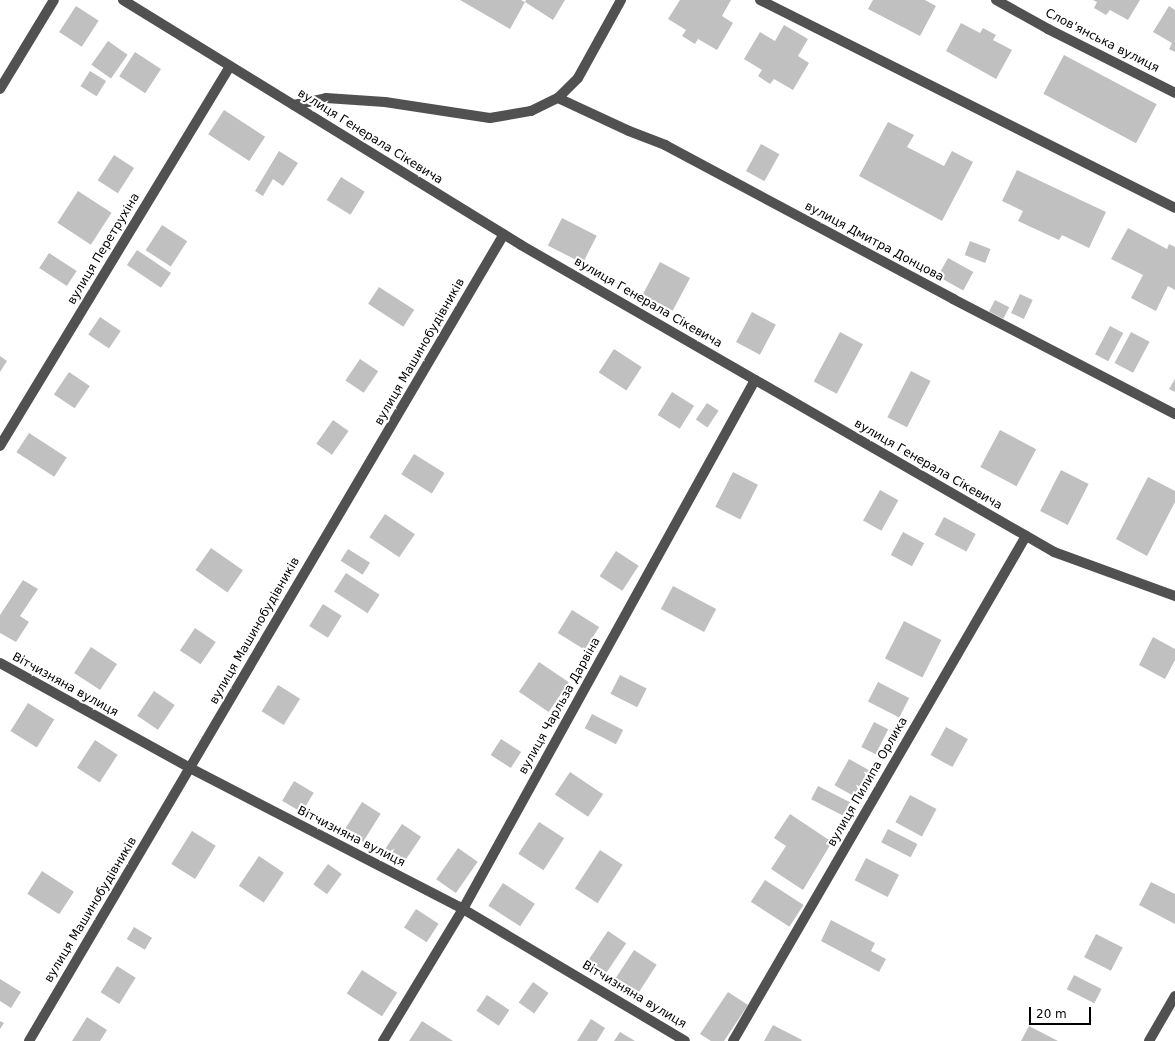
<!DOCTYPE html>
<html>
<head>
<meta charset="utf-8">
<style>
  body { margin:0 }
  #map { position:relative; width:1175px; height:1041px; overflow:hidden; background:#fff; font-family:"DejaVu Sans",sans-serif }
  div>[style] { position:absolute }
  .building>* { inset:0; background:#c0c0c0; transform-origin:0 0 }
  .minor>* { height:10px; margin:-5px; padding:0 5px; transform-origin:5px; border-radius:5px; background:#515151 }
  span { translate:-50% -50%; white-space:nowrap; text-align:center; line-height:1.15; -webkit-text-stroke:4px #fff; paint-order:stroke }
  .street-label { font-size:12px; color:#000 }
  .scale { position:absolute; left:1029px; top:1007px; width:62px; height:18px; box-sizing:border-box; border:2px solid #000; border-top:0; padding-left:5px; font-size:12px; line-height:14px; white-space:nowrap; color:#000; -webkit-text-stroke:3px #fff; paint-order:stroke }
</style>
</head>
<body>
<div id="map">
  <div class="building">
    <i style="clip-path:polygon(460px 0,521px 0,525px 2px,526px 0,565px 0,553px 20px,525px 2px,510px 29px)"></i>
    <i style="clip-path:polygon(680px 0,731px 0,722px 16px,733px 23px,717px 50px,698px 39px,695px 44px,682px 36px,686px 30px,668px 19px)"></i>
    <i style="clip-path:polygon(873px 0,925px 0,936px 6px,920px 36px,868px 9px)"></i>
    <i style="clip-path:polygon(1093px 0,1140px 0,1128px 20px,1110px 10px,1106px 15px,1094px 8px,1097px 2px)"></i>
    <i style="left:76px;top:6px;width:27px;height:31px;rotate:33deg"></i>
    <i style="clip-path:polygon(1169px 6px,1175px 10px,1175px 52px,1169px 49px,1172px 43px,1153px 32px)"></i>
    <i style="clip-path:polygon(961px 23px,980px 33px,983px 28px,996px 35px,993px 40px,1012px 50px,996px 79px,946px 51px)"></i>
    <i style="clip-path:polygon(784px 25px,808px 39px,798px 56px,809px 63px,793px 90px,774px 79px,770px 84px,758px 76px,762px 70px,744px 59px,760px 32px,775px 41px)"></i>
    <i style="left:108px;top:41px;width:24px;height:29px;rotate:35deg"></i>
    <i style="left:135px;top:52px;width:31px;height:29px;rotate:33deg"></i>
    <i style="left:1064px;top:55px;width:105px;height:44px;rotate:28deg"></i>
    <i style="left:90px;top:71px;width:19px;height:18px;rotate:32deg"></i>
    <i style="left:224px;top:110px;width:49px;height:29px;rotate:33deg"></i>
    <i style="clip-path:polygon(888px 122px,914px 135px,907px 147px,944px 166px,952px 151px,973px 162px,942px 221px,859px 176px)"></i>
    <i style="left:761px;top:144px;width:21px;height:31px;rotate:29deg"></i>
    <i style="clip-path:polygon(279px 151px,298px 163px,283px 186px,273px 179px,263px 196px,255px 191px)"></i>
    <i style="left:114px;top:155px;width:24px;height:30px;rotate:33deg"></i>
    <i style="clip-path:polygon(1017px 170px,1106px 212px,1089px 248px,1062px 235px,1059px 240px,1018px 221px,1023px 211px,1002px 201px)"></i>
    <i style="left:341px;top:177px;width:28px;height:27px;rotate:32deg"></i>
    <i style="left:78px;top:191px;width:40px;height:38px;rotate:33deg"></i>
    <i style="left:562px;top:218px;width:39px;height:31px;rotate:27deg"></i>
    <i style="left:162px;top:225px;width:30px;height:30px;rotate:33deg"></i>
    <i style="clip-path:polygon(1128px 228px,1167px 249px,1169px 244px,1175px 247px,1175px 290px,1168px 286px,1156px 311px,1131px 298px,1143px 275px,1111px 259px)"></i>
    <i style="left:970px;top:241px;width:22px;height:15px;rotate:21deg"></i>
    <i style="left:137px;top:250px;width:41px;height:18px;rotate:34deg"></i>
    <i style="left:49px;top:253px;width:33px;height:18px;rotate:33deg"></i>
    <i style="left:948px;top:258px;width:29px;height:21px;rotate:29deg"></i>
    <i style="left:660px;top:262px;width:34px;height:37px;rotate:28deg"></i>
    <i style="left:379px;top:287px;width:42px;height:20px;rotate:33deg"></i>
    <i style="left:1020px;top:294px;width:14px;height:21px;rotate:25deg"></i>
    <i style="left:995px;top:300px;width:16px;height:13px;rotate:27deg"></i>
    <i style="left:752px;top:312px;width:27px;height:34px;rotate:28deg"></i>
    <i style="left:100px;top:317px;width:25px;height:21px;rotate:34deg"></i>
    <i style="left:1110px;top:326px;width:15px;height:32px;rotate:28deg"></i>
    <i style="left:840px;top:332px;width:26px;height:56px;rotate:28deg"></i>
    <i style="left:1131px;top:332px;width:21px;height:35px;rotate:28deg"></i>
    <i style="left:614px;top:349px;width:33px;height:28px;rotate:33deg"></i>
    <i style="clip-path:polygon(0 356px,7px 361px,0 372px)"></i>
    <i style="left:360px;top:359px;width:22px;height:26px;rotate:34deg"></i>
    <i style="left:911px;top:371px;width:22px;height:52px;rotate:27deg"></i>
    <i style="left:69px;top:372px;width:25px;height:27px;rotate:34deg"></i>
    <i style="clip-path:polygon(1175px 379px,1175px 392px,1169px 389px)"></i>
    <i style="left:672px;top:392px;width:26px;height:27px;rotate:32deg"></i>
    <i style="left:707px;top:403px;width:14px;height:20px;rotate:34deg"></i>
    <i style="left:333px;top:420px;width:19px;height:29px;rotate:35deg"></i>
    <i style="left:1000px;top:430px;width:41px;height:42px;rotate:28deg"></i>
    <i style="left:29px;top:433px;width:45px;height:23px;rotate:33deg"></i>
    <i style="left:414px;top:454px;width:36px;height:24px;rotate:32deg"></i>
    <i style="left:1061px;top:470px;width:31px;height:46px;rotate:27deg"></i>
    <i style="left:733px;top:472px;width:28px;height:39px;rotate:27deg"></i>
    <i style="clip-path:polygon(1148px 477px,1175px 491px,1175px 502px,1147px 556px,1116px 539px)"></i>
    <i style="left:880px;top:490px;width:21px;height:35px;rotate:29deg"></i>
    <i style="left:385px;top:514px;width:36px;height:28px;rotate:34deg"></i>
    <i style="left:944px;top:517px;width:36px;height:20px;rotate:28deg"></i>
    <i style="left:903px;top:532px;width:24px;height:26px;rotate:28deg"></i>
    <i style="left:211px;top:548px;width:39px;height:27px;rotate:35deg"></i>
    <i style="left:348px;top:549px;width:26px;height:14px;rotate:32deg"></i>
    <i style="left:616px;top:551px;width:27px;height:30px;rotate:33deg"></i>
    <i style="left:346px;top:573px;width:40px;height:22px;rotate:33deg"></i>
    <i style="clip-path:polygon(23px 580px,38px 589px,20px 616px,29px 622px,16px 642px,0 633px,0 615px)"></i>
    <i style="left:673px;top:586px;width:49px;height:26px;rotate:28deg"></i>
    <i style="left:323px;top:604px;width:22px;height:26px;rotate:32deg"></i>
    <i style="left:572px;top:610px;width:32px;height:27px;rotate:32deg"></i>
    <i style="left:904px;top:621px;width:42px;height:42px;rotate:27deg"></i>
    <i style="left:195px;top:628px;width:25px;height:27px;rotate:34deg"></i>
    <i style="clip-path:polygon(1153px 637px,1175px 649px,1175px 660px,1165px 679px,1139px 665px)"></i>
    <i style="left:91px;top:647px;width:31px;height:31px;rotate:33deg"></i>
    <i style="left:539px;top:662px;width:36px;height:36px;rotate:34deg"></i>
    <i style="left:620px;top:675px;width:30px;height:21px;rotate:27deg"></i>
    <i style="left:878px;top:682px;width:35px;height:22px;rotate:27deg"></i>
    <i style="left:278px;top:685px;width:26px;height:31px;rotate:32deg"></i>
    <i style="left:154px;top:691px;width:25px;height:30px;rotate:34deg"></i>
    <i style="left:28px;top:703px;width:31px;height:33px;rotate:32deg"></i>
    <i style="left:592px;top:714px;width:35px;height:16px;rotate:27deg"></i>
    <i style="left:874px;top:722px;width:16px;height:28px;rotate:27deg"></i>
    <i style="left:946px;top:727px;width:25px;height:32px;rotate:29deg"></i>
    <i style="left:501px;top:739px;width:24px;height:19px;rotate:33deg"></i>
    <i style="left:95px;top:740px;width:27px;height:33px;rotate:33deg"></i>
    <i style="left:849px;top:759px;width:23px;height:30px;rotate:29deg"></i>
    <i style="left:570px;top:772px;width:40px;height:27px;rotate:34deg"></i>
    <i style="left:294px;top:781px;width:23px;height:23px;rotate:31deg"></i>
    <i style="left:818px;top:786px;width:36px;height:15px;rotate:27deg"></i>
    <i style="left:910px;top:795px;width:30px;height:31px;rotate:28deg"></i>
    <i style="left:362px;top:802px;width:22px;height:33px;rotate:32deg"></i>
    <i style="clip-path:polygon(790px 814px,832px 842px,803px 890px,771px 869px,786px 846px,774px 838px)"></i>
    <i style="left:539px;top:822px;width:30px;height:38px;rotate:33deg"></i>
    <i style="left:402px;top:824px;width:23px;height:33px;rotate:34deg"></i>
    <i style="left:888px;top:829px;width:33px;height:15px;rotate:27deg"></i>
    <i style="left:192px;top:831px;width:28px;height:39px;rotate:32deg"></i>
    <i style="left:458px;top:848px;width:24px;height:38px;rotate:35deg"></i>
    <i style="left:600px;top:850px;width:27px;height:46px;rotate:33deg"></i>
    <i style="left:259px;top:856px;width:30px;height:36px;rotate:34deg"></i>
    <i style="left:866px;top:858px;width:37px;height:25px;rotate:27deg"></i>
    <i style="left:328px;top:864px;width:17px;height:25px;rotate:36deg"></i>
    <i style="left:42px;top:871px;width:38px;height:27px;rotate:33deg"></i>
    <i style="left:765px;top:880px;width:46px;height:26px;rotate:33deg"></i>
    <i style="clip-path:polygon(1151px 882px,1175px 894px,1175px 924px,1139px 905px)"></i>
    <i style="left:503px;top:883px;width:38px;height:27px;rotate:33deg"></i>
    <i style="left:416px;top:909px;width:27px;height:22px;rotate:33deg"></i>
    <i style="clip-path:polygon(831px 920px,875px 943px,871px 951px,886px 959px,879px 972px,821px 941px)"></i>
    <i style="left:134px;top:927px;width:21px;height:14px;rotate:31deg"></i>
    <i style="left:608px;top:931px;width:22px;height:38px;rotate:34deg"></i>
    <i style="left:1096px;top:934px;width:30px;height:26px;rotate:27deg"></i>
    <i style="left:634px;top:950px;width:27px;height:37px;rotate:33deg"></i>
    <i style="left:117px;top:966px;width:22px;height:31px;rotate:32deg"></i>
    <i style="left:362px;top:970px;width:42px;height:28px;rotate:33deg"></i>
    <i style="left:1074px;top:975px;width:31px;height:16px;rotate:27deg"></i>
    <i style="clip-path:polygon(0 979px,21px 992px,11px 1008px,0 1001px)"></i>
    <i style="left:533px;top:982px;width:19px;height:25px;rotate:35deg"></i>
    <i style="clip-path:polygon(728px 992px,748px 1005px,724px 1041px,711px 1041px,700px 1034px)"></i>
    <i style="left:487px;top:995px;width:27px;height:19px;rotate:34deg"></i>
    <i style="clip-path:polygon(87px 1017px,107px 1030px,100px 1041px,72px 1041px)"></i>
    <i style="clip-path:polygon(591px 1019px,605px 1028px,597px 1041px,577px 1041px)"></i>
    <i style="clip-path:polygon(0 1021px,4px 1023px,0 1029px)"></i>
    <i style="clip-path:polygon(422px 1021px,453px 1041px,409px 1041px)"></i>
    <i style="clip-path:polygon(773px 1025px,802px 1040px,801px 1041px,764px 1041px)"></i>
    <i style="clip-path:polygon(1029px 1026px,1058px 1041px,1021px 1041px)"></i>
    <i style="clip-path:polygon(620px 1032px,635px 1041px,614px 1041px)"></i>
  </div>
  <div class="minor">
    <i style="left:123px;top:0;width:467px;rotate:31.6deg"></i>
    <i style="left:521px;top:245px;width:615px;rotate:29.94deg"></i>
    <i style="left:1054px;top:552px;width:129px;rotate:20deg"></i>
    <i style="left:760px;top:0;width:464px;rotate:26.6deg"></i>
    <i style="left:996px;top:0;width:60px;rotate:29.1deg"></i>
    <i style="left:1048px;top:29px;width:142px;rotate:26.7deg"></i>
    <i style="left:0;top:89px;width:104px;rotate:-58.8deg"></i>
    <i style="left:558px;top:98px;width:78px;rotate:24.9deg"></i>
    <i style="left:629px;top:131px;width:39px;rotate:21deg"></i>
    <i style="left:665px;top:145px;width:327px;rotate:28.1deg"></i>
    <i style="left:953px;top:299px;width:250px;rotate:27.4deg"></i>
    <i style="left:294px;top:105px;width:33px;rotate:-12deg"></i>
    <i style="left:326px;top:98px;width:59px;rotate:3.9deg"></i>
    <i style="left:385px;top:102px;width:106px;rotate:8.7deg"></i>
    <i style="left:490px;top:118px;width:42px;rotate:-9.7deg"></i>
    <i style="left:531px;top:111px;width:30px;rotate:-26deg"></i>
    <i style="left:558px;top:98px;width:28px;rotate:-45deg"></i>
    <i style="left:578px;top:78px;width:89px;rotate:-61.1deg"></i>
    <i style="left:0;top:446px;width:444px;rotate:-58.8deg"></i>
    <i style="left:0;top:663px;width:217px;rotate:28.9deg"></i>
    <i style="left:190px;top:768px;width:307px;rotate:27.3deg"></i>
    <i style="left:463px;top:909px;width:258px;rotate:30.7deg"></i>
    <i style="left:29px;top:1041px;width:936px;rotate:-59.52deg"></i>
    <i style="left:383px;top:1041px;width:154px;rotate:-58.8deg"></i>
    <i style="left:463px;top:909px;width:604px;rotate:-61.1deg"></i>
    <i style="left:733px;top:1041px;width:584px;rotate:-59.88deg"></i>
    <i style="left:1149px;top:1041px;width:52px;rotate:-60deg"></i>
  </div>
  <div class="street-label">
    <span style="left:1102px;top:41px;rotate:27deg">Слов'янська вулиця</span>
    <span style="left:370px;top:137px;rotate:32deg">вулиця Генерала Сікевича</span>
    <span style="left:874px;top:242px;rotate:28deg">вулиця Дмитра Донцова</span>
    <span style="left:104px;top:249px;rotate:-59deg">вулиця Перетрухіна</span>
    <span style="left:648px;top:303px;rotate:30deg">вулиця Генерала Сікевича</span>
    <span style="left:420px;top:352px;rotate:-60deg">вулиця Машинобудівників</span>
    <span style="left:928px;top:465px;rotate:30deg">вулиця Генерала Сікевича</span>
    <span style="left:255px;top:631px;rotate:-60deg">вулиця Машинобудівників</span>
    <span style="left:65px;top:685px;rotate:29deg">Вітчизняна вулиця</span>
    <span style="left:560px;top:706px;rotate:-61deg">вулиця Чарльза Дарвіна</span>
    <span style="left:868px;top:782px;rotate:-60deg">вулиця Пилипа Орлика</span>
    <span style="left:351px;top:837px;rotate:27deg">Вітчизняна вулиця</span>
    <span style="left:91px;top:910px;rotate:-59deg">вулиця Машинобудівників</span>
    <span style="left:634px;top:995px;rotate:31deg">Вітчизняна вулиця</span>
  </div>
  <div class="scale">20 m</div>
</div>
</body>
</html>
